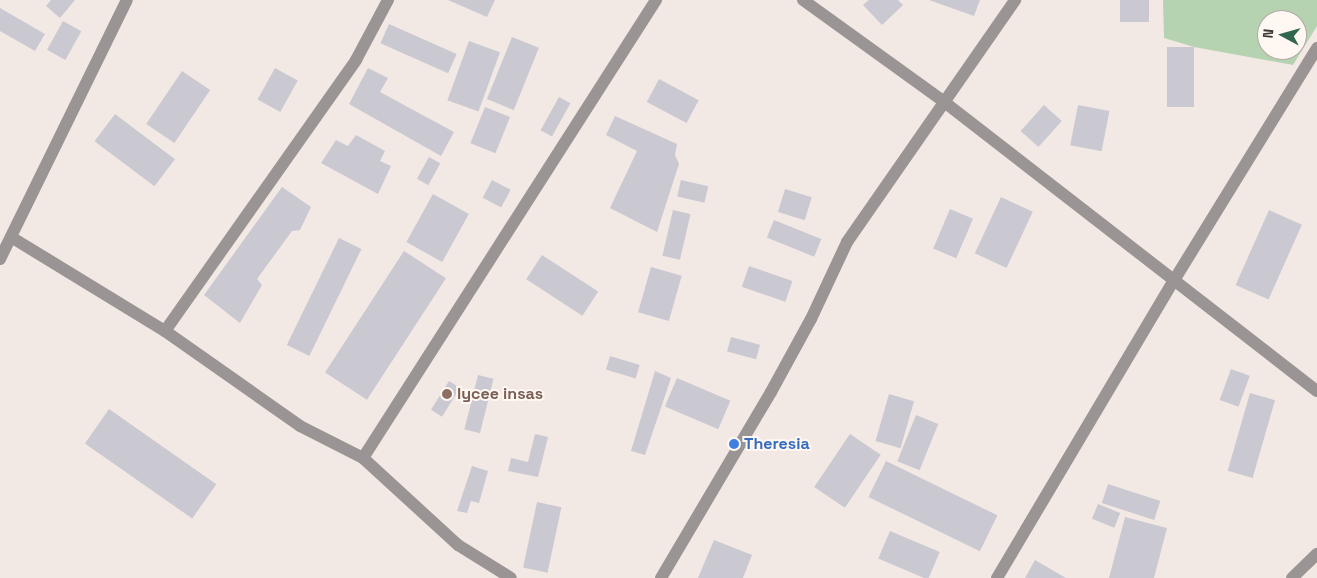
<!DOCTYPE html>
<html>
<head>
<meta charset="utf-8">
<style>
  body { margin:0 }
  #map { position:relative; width:1317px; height:578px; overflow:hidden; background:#f3e9e4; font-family:"Space Grotesk",sans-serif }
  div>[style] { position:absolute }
  .green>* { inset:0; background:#b6d3b1 }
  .building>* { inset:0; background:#cac8d1; transform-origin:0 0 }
  .minor>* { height:12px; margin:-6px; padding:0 6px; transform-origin:6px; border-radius:6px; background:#9a9594 }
  .dots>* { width:14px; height:14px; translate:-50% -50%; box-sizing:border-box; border:2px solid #fff7f2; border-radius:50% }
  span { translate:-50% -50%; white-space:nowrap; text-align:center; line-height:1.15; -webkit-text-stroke:4px #fff7f2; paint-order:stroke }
  .education-label { font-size:16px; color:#785e54; font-weight:700 }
  .left { translate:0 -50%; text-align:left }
  .shop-label { font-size:16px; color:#366cbe; font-weight:700 }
  .north { position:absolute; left:1257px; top:10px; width:50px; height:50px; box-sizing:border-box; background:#fff7f2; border:1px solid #b0aaa6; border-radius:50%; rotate:276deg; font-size:14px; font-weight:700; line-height:20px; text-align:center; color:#393633 }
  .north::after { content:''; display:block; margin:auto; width:18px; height:22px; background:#30684f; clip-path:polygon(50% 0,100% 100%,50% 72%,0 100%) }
</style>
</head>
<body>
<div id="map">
  <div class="green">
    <i style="clip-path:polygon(evenodd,1163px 0,1317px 0,1317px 26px,1293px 65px,1194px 47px,1164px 38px,1163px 0,1267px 20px,1297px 20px,1297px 50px,1267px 50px,1267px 20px)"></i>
  </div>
  <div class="building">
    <i style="clip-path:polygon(51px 0,75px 0,60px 18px,46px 6px)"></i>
    <i style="clip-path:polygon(448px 0,495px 0,487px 17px)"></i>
    <i style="clip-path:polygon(869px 0,898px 0,903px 5px,882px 25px,863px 5px)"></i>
    <i style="clip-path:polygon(929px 0,980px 0,974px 16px)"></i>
    <i style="left:1120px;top:0;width:29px;height:22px"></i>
    <i style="clip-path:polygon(0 8px,45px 34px,35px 51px,0 31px)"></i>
    <i style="left:63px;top:21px;width:21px;height:33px;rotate:29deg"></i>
    <i style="left:389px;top:24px;width:74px;height:21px;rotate:24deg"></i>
    <i style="left:512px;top:37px;width:29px;height:67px;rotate:22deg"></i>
    <i style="left:469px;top:41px;width:33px;height:63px;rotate:20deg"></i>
    <i style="left:1167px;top:47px;width:27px;height:60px"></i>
    <i style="left:275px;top:68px;width:26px;height:36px;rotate:29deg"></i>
    <i style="clip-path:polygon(368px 68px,388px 78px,380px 92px,454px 132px,441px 156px,349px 104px)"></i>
    <i style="left:182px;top:71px;width:34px;height:64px;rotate:34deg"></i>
    <i style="left:659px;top:79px;width:45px;height:26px;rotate:28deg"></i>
    <i style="left:559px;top:97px;width:13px;height:38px;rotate:29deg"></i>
    <i style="left:1044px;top:105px;width:24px;height:35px;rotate:42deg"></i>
    <i style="left:1078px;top:105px;width:32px;height:41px;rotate:11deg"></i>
    <i style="left:485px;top:107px;width:27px;height:39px;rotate:22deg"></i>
    <i style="left:115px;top:114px;width:75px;height:34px;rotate:37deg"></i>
    <i style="clip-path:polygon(615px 116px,677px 144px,675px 155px,679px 164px,657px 232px,610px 208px,637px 151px,606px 135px)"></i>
    <i style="clip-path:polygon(356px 135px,385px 151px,380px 161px,391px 166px,378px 194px,321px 163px,336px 140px,348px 146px)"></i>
    <i style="left:429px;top:157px;width:13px;height:25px;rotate:29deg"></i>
    <i style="left:492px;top:180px;width:21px;height:20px;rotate:28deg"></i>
    <i style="left:681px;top:180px;width:28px;height:17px;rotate:13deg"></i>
    <i style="clip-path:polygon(282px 187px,311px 207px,300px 230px,292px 231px,257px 279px,262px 285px,240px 323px,204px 295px)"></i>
    <i style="left:785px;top:189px;width:28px;height:24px;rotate:17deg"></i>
    <i style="left:433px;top:194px;width:41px;height:55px;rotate:29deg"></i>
    <i style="left:1001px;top:197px;width:35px;height:62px;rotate:25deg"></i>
    <i style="left:950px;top:209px;width:25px;height:43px;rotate:23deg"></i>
    <i style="left:673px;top:210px;width:18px;height:47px;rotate:13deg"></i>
    <i style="left:1269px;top:210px;width:36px;height:82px;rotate:24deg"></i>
    <i style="left:774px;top:220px;width:51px;height:19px;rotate:22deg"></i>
    <i style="left:339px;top:238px;width:25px;height:119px;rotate:26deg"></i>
    <i style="left:404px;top:251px;width:50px;height:145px;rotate:33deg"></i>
    <i style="left:542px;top:255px;width:67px;height:29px;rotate:33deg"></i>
    <i style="left:749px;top:266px;width:46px;height:22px;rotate:19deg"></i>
    <i style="left:651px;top:267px;width:32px;height:47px;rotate:16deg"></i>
    <i style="left:731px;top:337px;width:30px;height:15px;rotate:15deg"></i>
    <i style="left:610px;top:356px;width:31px;height:14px;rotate:17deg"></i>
    <i style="left:1231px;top:369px;width:20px;height:33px;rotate:20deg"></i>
    <i style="clip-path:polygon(655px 371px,671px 378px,645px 455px,631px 451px)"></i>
    <i style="left:478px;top:375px;width:16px;height:56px;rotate:14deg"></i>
    <i style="left:677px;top:378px;width:58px;height:31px;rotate:23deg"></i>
    <i style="left:449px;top:381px;width:13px;height:34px;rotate:32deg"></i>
    <i style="left:1250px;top:393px;width:26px;height:81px;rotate:16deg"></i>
    <i style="left:889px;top:394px;width:26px;height:49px;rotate:16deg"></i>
    <i style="left:109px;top:409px;width:131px;height:42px;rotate:35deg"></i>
    <i style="left:916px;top:415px;width:24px;height:50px;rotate:22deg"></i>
    <i style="clip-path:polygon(535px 434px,548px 437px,538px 477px,508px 471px,511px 458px,528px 462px)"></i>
    <i style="left:850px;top:434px;width:37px;height:64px;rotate:34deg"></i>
    <i style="left:886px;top:461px;width:124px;height:40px;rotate:26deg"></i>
    <i style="clip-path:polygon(472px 466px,488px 471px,479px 503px,471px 501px,467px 513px,457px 511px)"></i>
    <i style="left:1108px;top:484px;width:55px;height:20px;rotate:18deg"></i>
    <i style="left:537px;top:502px;width:25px;height:67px;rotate:12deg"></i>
    <i style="left:1098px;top:504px;width:24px;height:16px;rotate:22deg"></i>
    <i style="clip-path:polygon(1125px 517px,1167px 528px,1154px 578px,1109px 578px)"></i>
    <i style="left:890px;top:531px;width:54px;height:30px;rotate:23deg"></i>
    <i style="clip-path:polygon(714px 540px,752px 555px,743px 578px,698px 578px)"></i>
    <i style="clip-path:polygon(1035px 560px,1066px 578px,1025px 578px)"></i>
  </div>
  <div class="minor">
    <i style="left:803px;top:0;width:173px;rotate:35.8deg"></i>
    <i style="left:943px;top:101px;width:473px;rotate:37.8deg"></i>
    <i style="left:11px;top:237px;width:180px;rotate:31.4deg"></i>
    <i style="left:165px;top:331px;width:165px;rotate:35.1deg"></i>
    <i style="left:300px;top:426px;width:71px;rotate:26.9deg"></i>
    <i style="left:363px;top:458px;width:129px;rotate:42.5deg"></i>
    <i style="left:458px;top:545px;width:62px;rotate:31.9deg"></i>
    <i style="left:0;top:259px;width:288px;rotate:-63.9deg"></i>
    <i style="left:165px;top:331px;width:332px;rotate:-54.8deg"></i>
    <i style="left:356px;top:60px;width:68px;rotate:-61.9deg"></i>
    <i style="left:363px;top:458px;width:544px;rotate:-57.39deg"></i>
    <i style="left:661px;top:578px;width:216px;rotate:-59.4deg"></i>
    <i style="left:771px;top:392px;width:83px;rotate:-61.3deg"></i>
    <i style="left:811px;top:319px;width:85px;rotate:-64.9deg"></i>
    <i style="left:847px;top:242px;width:295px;rotate:-55.2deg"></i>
    <i style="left:997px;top:578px;width:344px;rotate:-59.3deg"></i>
    <i style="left:1173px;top:282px;width:275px;rotate:-58.4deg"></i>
    <i style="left:1292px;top:578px;width:35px;rotate:-44deg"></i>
  </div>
  <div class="dots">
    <i style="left:447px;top:394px;background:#8d6e63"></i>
    <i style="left:734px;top:444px;background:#3f7fe0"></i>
  </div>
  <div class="education-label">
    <span class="left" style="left:457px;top:394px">lycee insas</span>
  </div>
  <div class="shop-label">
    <span class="left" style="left:744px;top:444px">Theresia</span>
  </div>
  <div class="north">N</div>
</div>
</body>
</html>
